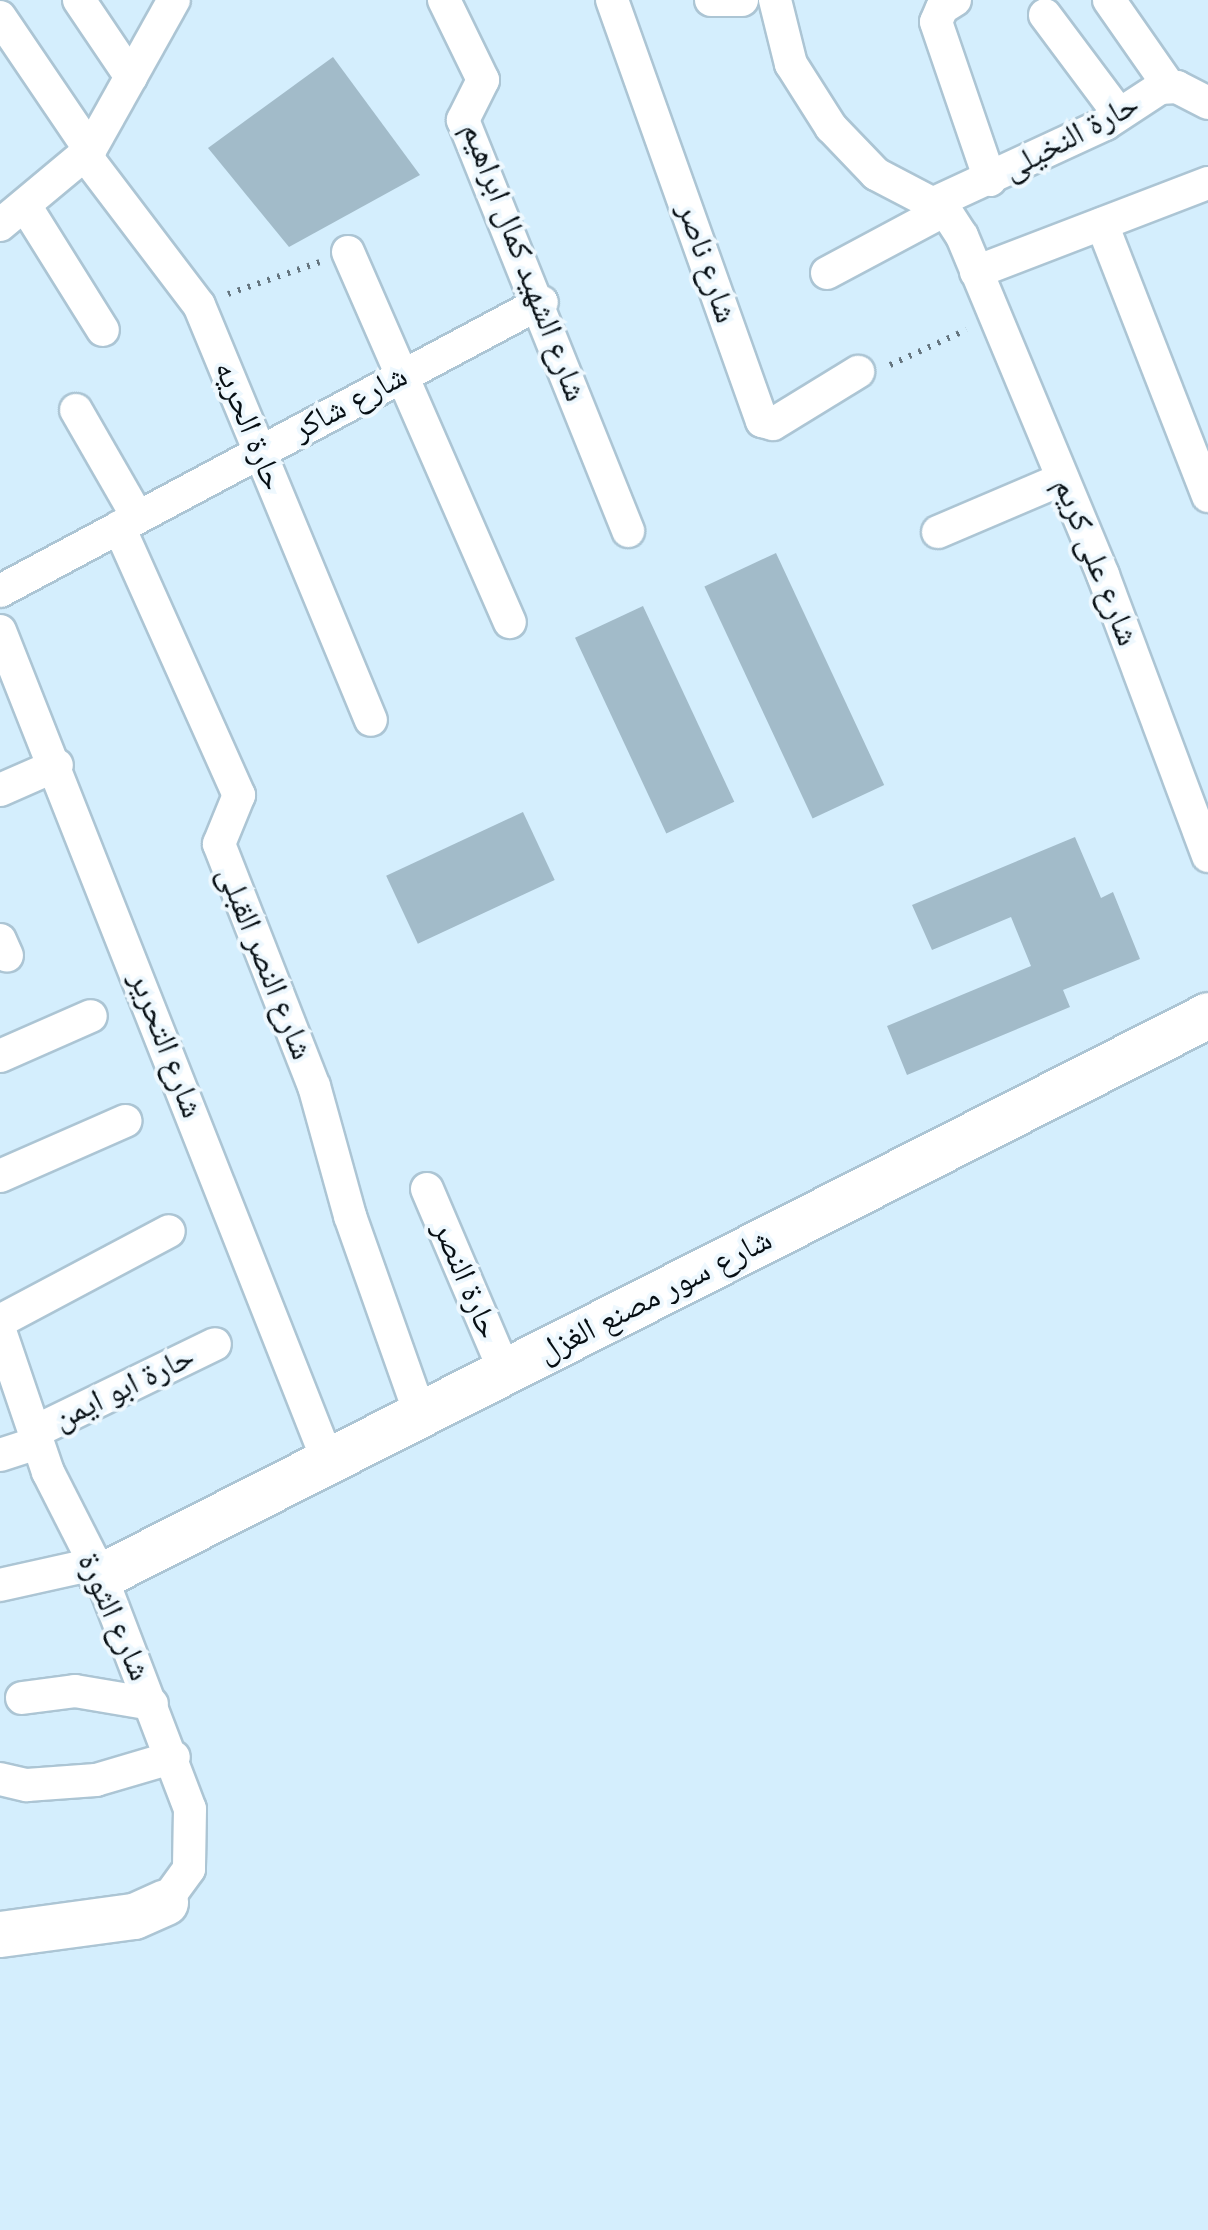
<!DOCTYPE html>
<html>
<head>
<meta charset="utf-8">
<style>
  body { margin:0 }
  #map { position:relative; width:1208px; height:2230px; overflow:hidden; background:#d4eefd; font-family:"Nunito Sans","Noto Naskh Arabic",sans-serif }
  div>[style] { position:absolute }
  .building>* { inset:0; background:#a2bbc9; transform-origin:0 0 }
  .path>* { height:6px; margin-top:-3px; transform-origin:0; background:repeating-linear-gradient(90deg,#65757f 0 2.5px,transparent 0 10.5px) }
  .roads { filter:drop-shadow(2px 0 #acc5d4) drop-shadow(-2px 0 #acc5d4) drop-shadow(0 2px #acc5d4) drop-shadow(0 -2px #acc5d4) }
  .street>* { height:32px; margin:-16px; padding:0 16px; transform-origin:16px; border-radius:16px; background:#fff }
  .secondary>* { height:45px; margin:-22.5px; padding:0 22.5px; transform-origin:22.5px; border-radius:22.5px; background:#fff }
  span { translate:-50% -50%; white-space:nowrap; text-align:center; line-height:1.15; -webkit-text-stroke:8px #eef8fe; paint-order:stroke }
  .street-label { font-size:32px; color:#070f14 }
</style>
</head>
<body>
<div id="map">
  <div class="building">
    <i style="clip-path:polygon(333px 57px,420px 175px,289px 247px,208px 148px)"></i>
    <i style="left:776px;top:553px;width:256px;height:79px;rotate:65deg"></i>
    <i style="left:643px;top:606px;width:216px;height:75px;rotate:65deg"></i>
    <i style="left:523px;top:812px;width:75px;height:151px;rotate:65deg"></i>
    <i style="clip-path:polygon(1075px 837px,1101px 898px,1113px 892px,1140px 959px,1063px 990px,1070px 1007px,907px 1075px,887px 1026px,1031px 966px,1011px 917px,932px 950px,912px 905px)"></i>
  </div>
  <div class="path">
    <i style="left:228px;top:294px;width:97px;rotate:-19.2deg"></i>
    <i style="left:890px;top:365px;width:84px;rotate:-24.7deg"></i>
  </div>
  <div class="roads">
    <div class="street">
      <i style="left:79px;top:0;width:93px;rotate:56deg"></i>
      <i style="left:444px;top:0;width:89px;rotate:64deg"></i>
      <i style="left:483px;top:80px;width:45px;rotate:116.6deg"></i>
      <i style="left:463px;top:120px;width:443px;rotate:68.1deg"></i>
      <i style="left:612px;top:0;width:447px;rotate:70.4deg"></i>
      <i style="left:762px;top:421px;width:11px;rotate:15deg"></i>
      <i style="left:773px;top:424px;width:100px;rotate:-31.5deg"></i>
      <i style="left:711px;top:0;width:31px"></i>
      <i style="left:775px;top:0;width:66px;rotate:76deg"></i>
      <i style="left:791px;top:64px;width:75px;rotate:57.6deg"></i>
      <i style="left:831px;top:127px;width:65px;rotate:46.2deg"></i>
      <i style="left:876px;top:174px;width:78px;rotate:27.6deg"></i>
      <i style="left:945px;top:210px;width:31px;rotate:57deg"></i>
      <i style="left:962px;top:236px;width:367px;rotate:67.4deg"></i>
      <i style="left:1103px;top:575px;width:300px;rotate:69.5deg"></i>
      <i style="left:955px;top:0;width:15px;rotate:148deg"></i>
      <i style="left:942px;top:8px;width:15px;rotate:113deg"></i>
      <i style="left:936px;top:22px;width:167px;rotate:71.1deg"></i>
      <i style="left:1109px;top:0;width:105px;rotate:55.1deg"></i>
      <i style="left:1045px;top:15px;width:124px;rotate:53.2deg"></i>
      <i style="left:0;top:17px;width:161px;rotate:55.9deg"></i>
      <i style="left:85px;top:155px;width:188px;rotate:52.8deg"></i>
      <i style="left:199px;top:305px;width:449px;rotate:67.5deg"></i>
      <i style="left:932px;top:204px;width:191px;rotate:-24.8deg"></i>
      <i style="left:1105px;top:124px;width:66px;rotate:-33.2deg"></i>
      <i style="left:1160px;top:88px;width:17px;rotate:-3deg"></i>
      <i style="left:1177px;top:87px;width:35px;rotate:27deg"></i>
      <i style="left:26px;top:207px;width:145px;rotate:58deg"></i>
      <i style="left:1102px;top:224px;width:292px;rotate:68.7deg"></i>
      <i style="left:0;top:225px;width:117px;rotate:-39.8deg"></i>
      <i style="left:90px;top:150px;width:172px;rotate:-60.8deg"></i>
      <i style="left:348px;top:252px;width:404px;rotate:66.4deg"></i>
      <i style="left:976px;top:272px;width:248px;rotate:-21deg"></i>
      <i style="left:827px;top:273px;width:134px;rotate:-28.1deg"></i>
      <i style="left:76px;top:410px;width:122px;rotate:60.1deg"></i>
      <i style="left:119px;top:527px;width:294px;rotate:65.9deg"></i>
      <i style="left:239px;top:795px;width:53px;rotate:112.2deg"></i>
      <i style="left:219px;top:844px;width:260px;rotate:68.6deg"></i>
      <i style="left:314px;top:1086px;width:135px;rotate:74.5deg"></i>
      <i style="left:350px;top:1216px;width:210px;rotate:70.5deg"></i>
      <i style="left:938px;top:532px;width:135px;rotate:-23.1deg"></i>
      <i style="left:0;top:591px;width:614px;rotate:-28.07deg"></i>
      <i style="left:0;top:631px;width:892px;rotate:68.44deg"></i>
      <i style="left:0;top:790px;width:62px;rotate:-23.7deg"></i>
      <i style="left:0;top:940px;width:17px;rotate:66deg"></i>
      <i style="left:0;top:1056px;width:99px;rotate:-23.7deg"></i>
      <i style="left:0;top:1176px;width:137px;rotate:-23.7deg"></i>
      <i style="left:427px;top:1189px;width:199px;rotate:66.9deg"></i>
      <i style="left:0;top:1321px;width:191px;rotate:-28deg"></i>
      <i style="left:0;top:1331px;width:149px;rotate:71.2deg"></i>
      <i style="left:48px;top:1472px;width:117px;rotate:63deg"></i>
      <i style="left:101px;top:1576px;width:249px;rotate:69.1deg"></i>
      <i style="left:190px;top:1809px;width:60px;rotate:91deg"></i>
      <i style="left:189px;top:1869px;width:41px;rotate:126deg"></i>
      <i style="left:34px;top:1432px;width:201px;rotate:-25.9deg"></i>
      <i style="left:0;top:1455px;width:39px;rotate:-18deg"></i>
      <i style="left:0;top:1585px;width:96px;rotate:-12.6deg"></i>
      <i style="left:22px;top:1698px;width:53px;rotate:-7.5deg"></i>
      <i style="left:75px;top:1691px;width:78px;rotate:9.6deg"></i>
      <i style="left:0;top:1779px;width:28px;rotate:13deg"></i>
      <i style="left:27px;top:1785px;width:69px;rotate:-4.1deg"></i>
      <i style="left:96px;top:1780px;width:81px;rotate:-16.4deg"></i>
    </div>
    <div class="secondary">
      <i style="left:101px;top:1576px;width:1241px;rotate:-26.87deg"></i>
      <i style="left:0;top:1934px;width:135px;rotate:-7.7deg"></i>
      <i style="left:134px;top:1916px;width:34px;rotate:-24deg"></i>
    </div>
  </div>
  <div class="street-label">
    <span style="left:1071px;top:137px;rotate:-28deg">حارة النخيلى</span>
    <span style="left:524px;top:262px;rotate:69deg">شارع الشهيد كمال ابراهيم</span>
    <span style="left:707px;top:263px;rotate:71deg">شارع ناصر</span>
    <span style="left:350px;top:403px;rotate:-28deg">شارع شاكر</span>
    <span style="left:249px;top:426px;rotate:68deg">حارة الحريه</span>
    <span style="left:1096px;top:562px;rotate:68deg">شارع على كريم</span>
    <span style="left:265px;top:963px;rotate:68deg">شارع النصر القبلى</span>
    <span style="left:166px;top:1045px;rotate:69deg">شارع التحرير</span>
    <span style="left:466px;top:1280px;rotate:67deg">حارة النصر</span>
    <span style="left:655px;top:1296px;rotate:-27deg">شارع سور مصنع الغزل</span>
    <span style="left:124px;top:1388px;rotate:-26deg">حارة ابو ايمن</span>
    <span style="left:114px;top:1617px;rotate:66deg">شارع الثورة</span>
  </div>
</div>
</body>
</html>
